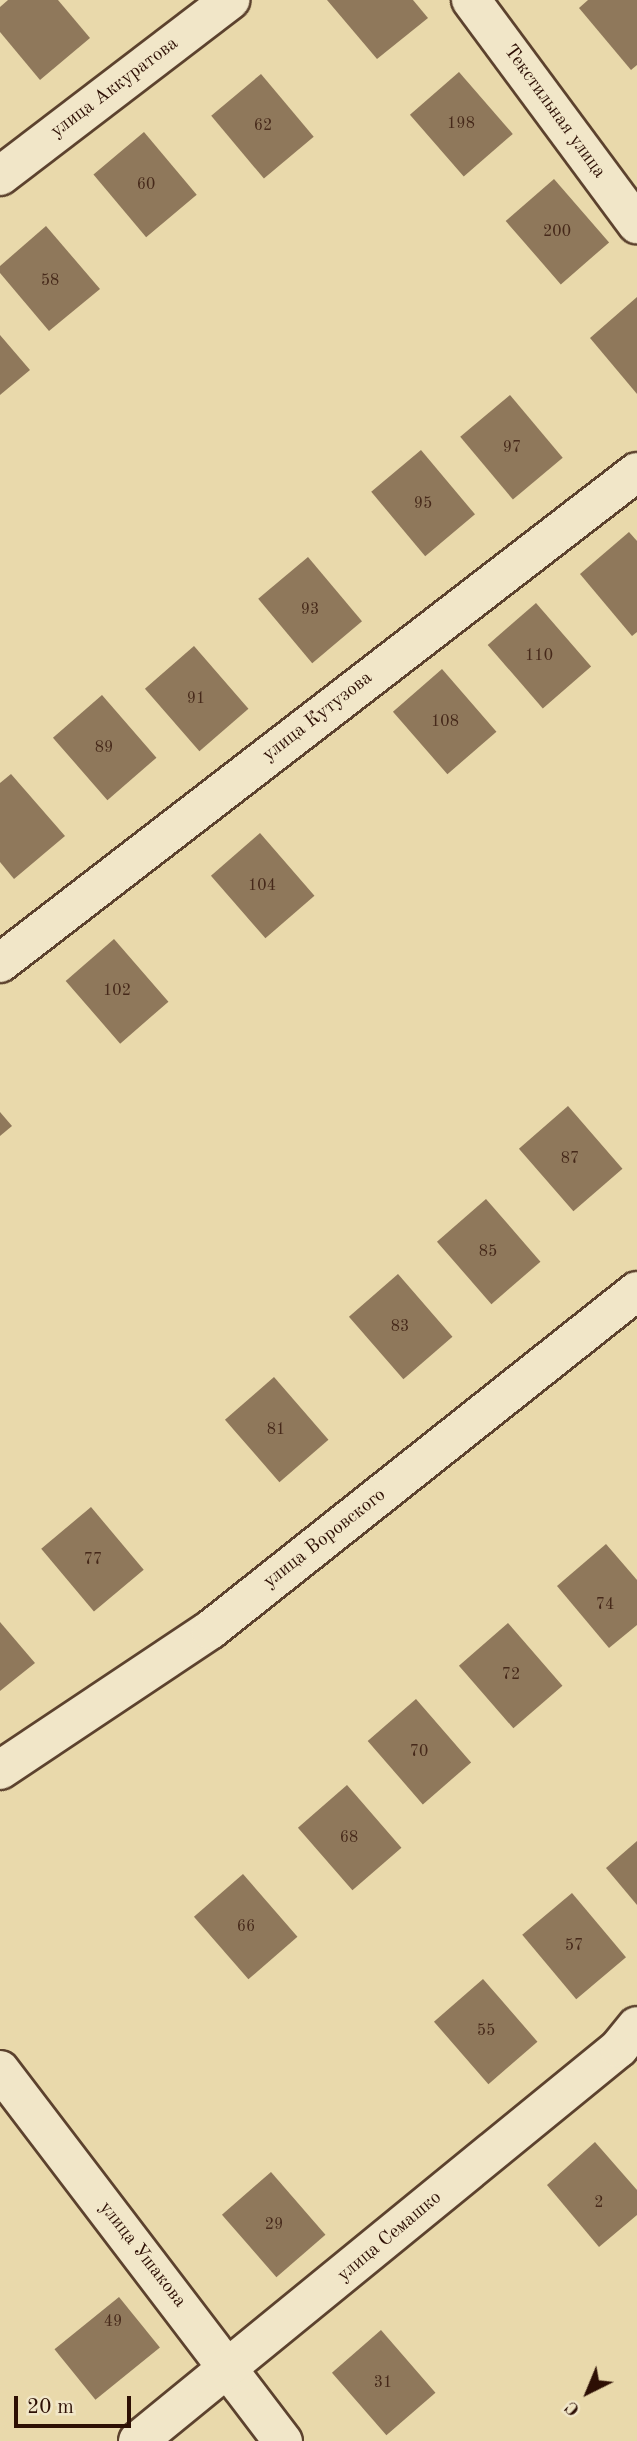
<!DOCTYPE html>
<html>
<head>
<meta charset="utf-8">
<style>
  body { margin:0 }
  #map { position:relative; width:637px; height:2441px; overflow:hidden; background:#e9d9ab; font-family:"Old Standard TT",serif }
  div>[style] { position:absolute }
  .building>* { inset:0; background:#8f785b; transform-origin:0 0 }
  .roads { filter:drop-shadow(2px 0 #5c422e) drop-shadow(-2px 0 #5c422e) drop-shadow(0 2px #5c422e) drop-shadow(0 -2px #5c422e) }
  .minor>* { height:38px; margin:-19px; padding:0 19px; transform-origin:19px; border-radius:19px; background:#f1e6c8 }
  span { translate:-50% -50%; white-space:nowrap; text-align:center; line-height:1.15; -webkit-text-stroke:7px #f1e6c8; paint-order:stroke }
  .number-label { font-size:16px; color:#46291a }
  .number-label span { -webkit-text-stroke-width:0 }
  .street-label { font-size:19px; color:#2d0f04 }
  .north { position:absolute; left:553px; top:2357px; width:70px; height:70px; -webkit-text-stroke:5px #f1e6c8; paint-order:stroke; rotate:223deg; font-size:19px; font-weight:700; line-height:28px; text-align:center; color:#2d0f04 }
  .north::after { content:''; display:block; margin:auto; width:24px; height:32px; background:#2d0f04; clip-path:polygon(50% 0,100% 100%,50% 72%,0 100%) }
  .scale { position:absolute; left:14px; top:2396px; width:117px; height:32px; box-sizing:border-box; border:4px solid #2d0f04; border-top:0; padding-left:9px; font-size:21px; line-height:24px; white-space:nowrap; color:#2d0f04; -webkit-text-stroke:5px #f1e6c8; paint-order:stroke }
</style>
</head>
<body>
<div id="map">
  <div class="building">
    <i style="clip-path:polygon(8px 0,58px 0,90px 38px,40px 80px,0 32px,0 7px)"></i>
    <i style="clip-path:polygon(327px 0,413px 0,428px 18px,377px 59px)"></i>
    <i style="clip-path:polygon(588px 0,637px 0,637px 65px,631px 70px,579px 8px)"></i>
    <i style="left:459px;top:72px;width:82px;height:65px;rotate:49deg"></i>
    <i style="left:261px;top:74px;width:82px;height:65px;rotate:50deg"></i>
    <i style="left:144px;top:132px;width:82px;height:66px;rotate:50deg"></i>
    <i style="left:554px;top:179px;width:84px;height:64px;rotate:49deg"></i>
    <i style="clip-path:polygon(46px 226px,100px 289px,49px 331px,0 273px,0 266px)"></i>
    <i style="clip-path:polygon(637px 297px,637px 394px,590px 338px)"></i>
    <i style="clip-path:polygon(0 335px,30px 370px,0 395px)"></i>
    <i style="left:510px;top:395px;width:82px;height:65px;rotate:50deg"></i>
    <i style="left:421px;top:450px;width:84px;height:65px;rotate:50deg"></i>
    <i style="clip-path:polygon(629px 532px,637px 541px,637px 632px,632px 636px,580px 574px)"></i>
    <i style="left:308px;top:557px;width:84px;height:65px;rotate:50deg"></i>
    <i style="left:536px;top:603px;width:84px;height:64px;rotate:49deg"></i>
    <i style="left:194px;top:646px;width:83px;height:65px;rotate:49deg"></i>
    <i style="left:442px;top:669px;width:83px;height:65px;rotate:49deg"></i>
    <i style="left:102px;top:695px;width:83px;height:65px;rotate:49deg"></i>
    <i style="clip-path:polygon(11px 774px,65px 836px,14px 879px,0 862px,0 783px)"></i>
    <i style="left:260px;top:833px;width:83px;height:65px;rotate:49deg"></i>
    <i style="left:114px;top:939px;width:83px;height:64px;rotate:49deg"></i>
    <i style="left:568px;top:1106px;width:83px;height:65px;rotate:49deg"></i>
    <i style="clip-path:polygon(0 1112px,12px 1126px,0 1136px)"></i>
    <i style="left:486px;top:1199px;width:83px;height:65px;rotate:49deg"></i>
    <i style="left:398px;top:1274px;width:83px;height:65px;rotate:49deg"></i>
    <i style="left:274px;top:1377px;width:83px;height:65px;rotate:49deg"></i>
    <i style="left:91px;top:1507px;width:82px;height:65px;rotate:50deg"></i>
    <i style="clip-path:polygon(606px 1544px,637px 1580px,637px 1625px,609px 1648px,557px 1586px)"></i>
    <i style="clip-path:polygon(0 1622px,35px 1663px,0 1691px)"></i>
    <i style="left:508px;top:1623px;width:83px;height:65px;rotate:49deg"></i>
    <i style="left:416px;top:1699px;width:84px;height:64px;rotate:49deg"></i>
    <i style="left:347px;top:1785px;width:83px;height:65px;rotate:49deg"></i>
    <i style="clip-path:polygon(637px 1841px,637px 1905px,606px 1868px)"></i>
    <i style="left:243px;top:1874px;width:83px;height:65px;rotate:49deg"></i>
    <i style="left:572px;top:1893px;width:84px;height:65px;rotate:50deg"></i>
    <i style="left:483px;top:1979px;width:83px;height:65px;rotate:49deg"></i>
    <i style="clip-path:polygon(595px 2142px,637px 2190px,637px 2215px,599px 2247px,547px 2185px)"></i>
    <i style="left:271px;top:2172px;width:83px;height:65px;rotate:49deg"></i>
    <i style="left:119px;top:2297px;width:65px;height:83px;rotate:51deg"></i>
    <i style="left:381px;top:2330px;width:83px;height:65px;rotate:49deg"></i>
  </div>
  <div class="roads">
    <div class="minor">
      <i style="left:471px;top:0;width:279px;rotate:53.5deg"></i>
      <i style="left:0;top:176px;width:290px;rotate:-37.4deg"></i>
      <i style="left:0;top:963px;width:804px;rotate:-37.63deg"></i>
      <i style="left:0;top:1770px;width:252px;rotate:-33.7deg"></i>
      <i style="left:210px;top:1630px;width:545px;rotate:-38.45deg"></i>
      <i style="left:0;top:2070px;width:467px;rotate:52.7deg"></i>
      <i style="left:138px;top:2441px;width:621px;rotate:-39.25deg"></i>
      <i style="left:619px;top:2048px;width:28px;rotate:-51deg"></i>
    </div>
  </div>
  <div class="number-label">
    <span style="left:461px;top:124px">198</span>
    <span style="left:263px;top:126px">62</span>
    <span style="left:146px;top:185px">60</span>
    <span style="left:557px;top:232px">200</span>
    <span style="left:50px;top:281px">58</span>
    <span style="left:512px;top:448px">97</span>
    <span style="left:423px;top:504px">95</span>
    <span style="left:310px;top:610px">93</span>
    <span style="left:539px;top:656px">110</span>
    <span style="left:196px;top:699px">91</span>
    <span style="left:445px;top:722px">108</span>
    <span style="left:104px;top:748px">89</span>
    <span style="left:262px;top:886px">104</span>
    <span style="left:117px;top:991px">102</span>
    <span style="left:570px;top:1159px">87</span>
    <span style="left:488px;top:1252px">85</span>
    <span style="left:400px;top:1327px">83</span>
    <span style="left:276px;top:1430px">81</span>
    <span style="left:93px;top:1560px">77</span>
    <span style="left:605px;top:1605px">74</span>
    <span style="left:511px;top:1675px">72</span>
    <span style="left:419px;top:1752px">70</span>
    <span style="left:349px;top:1838px">68</span>
    <span style="left:246px;top:1927px">66</span>
    <span style="left:574px;top:1946px">57</span>
    <span style="left:486px;top:2031px">55</span>
    <span style="left:599px;top:2203px">2</span>
    <span style="left:274px;top:2225px">29</span>
    <span style="left:113px;top:2322px">49</span>
    <span style="left:383px;top:2383px">31</span>
  </div>
  <div class="street-label">
    <span style="left:115px;top:88px;rotate:-37deg">улица Аккуратова</span>
    <span style="left:554px;top:112px;rotate:54deg">Текстильная улица</span>
    <span style="left:318px;top:717px;rotate:-38deg">улица Кутузова</span>
    <span style="left:325px;top:1539px;rotate:-38deg">улица Воровского</span>
    <span style="left:390px;top:2237px;rotate:-40deg">улица Семашко</span>
    <span style="left:142px;top:2255px;rotate:52deg">улица Ушакова</span>
  </div>
  <div class="north">С</div>
  <div class="scale">20 m</div>
</div>
</body>
</html>
